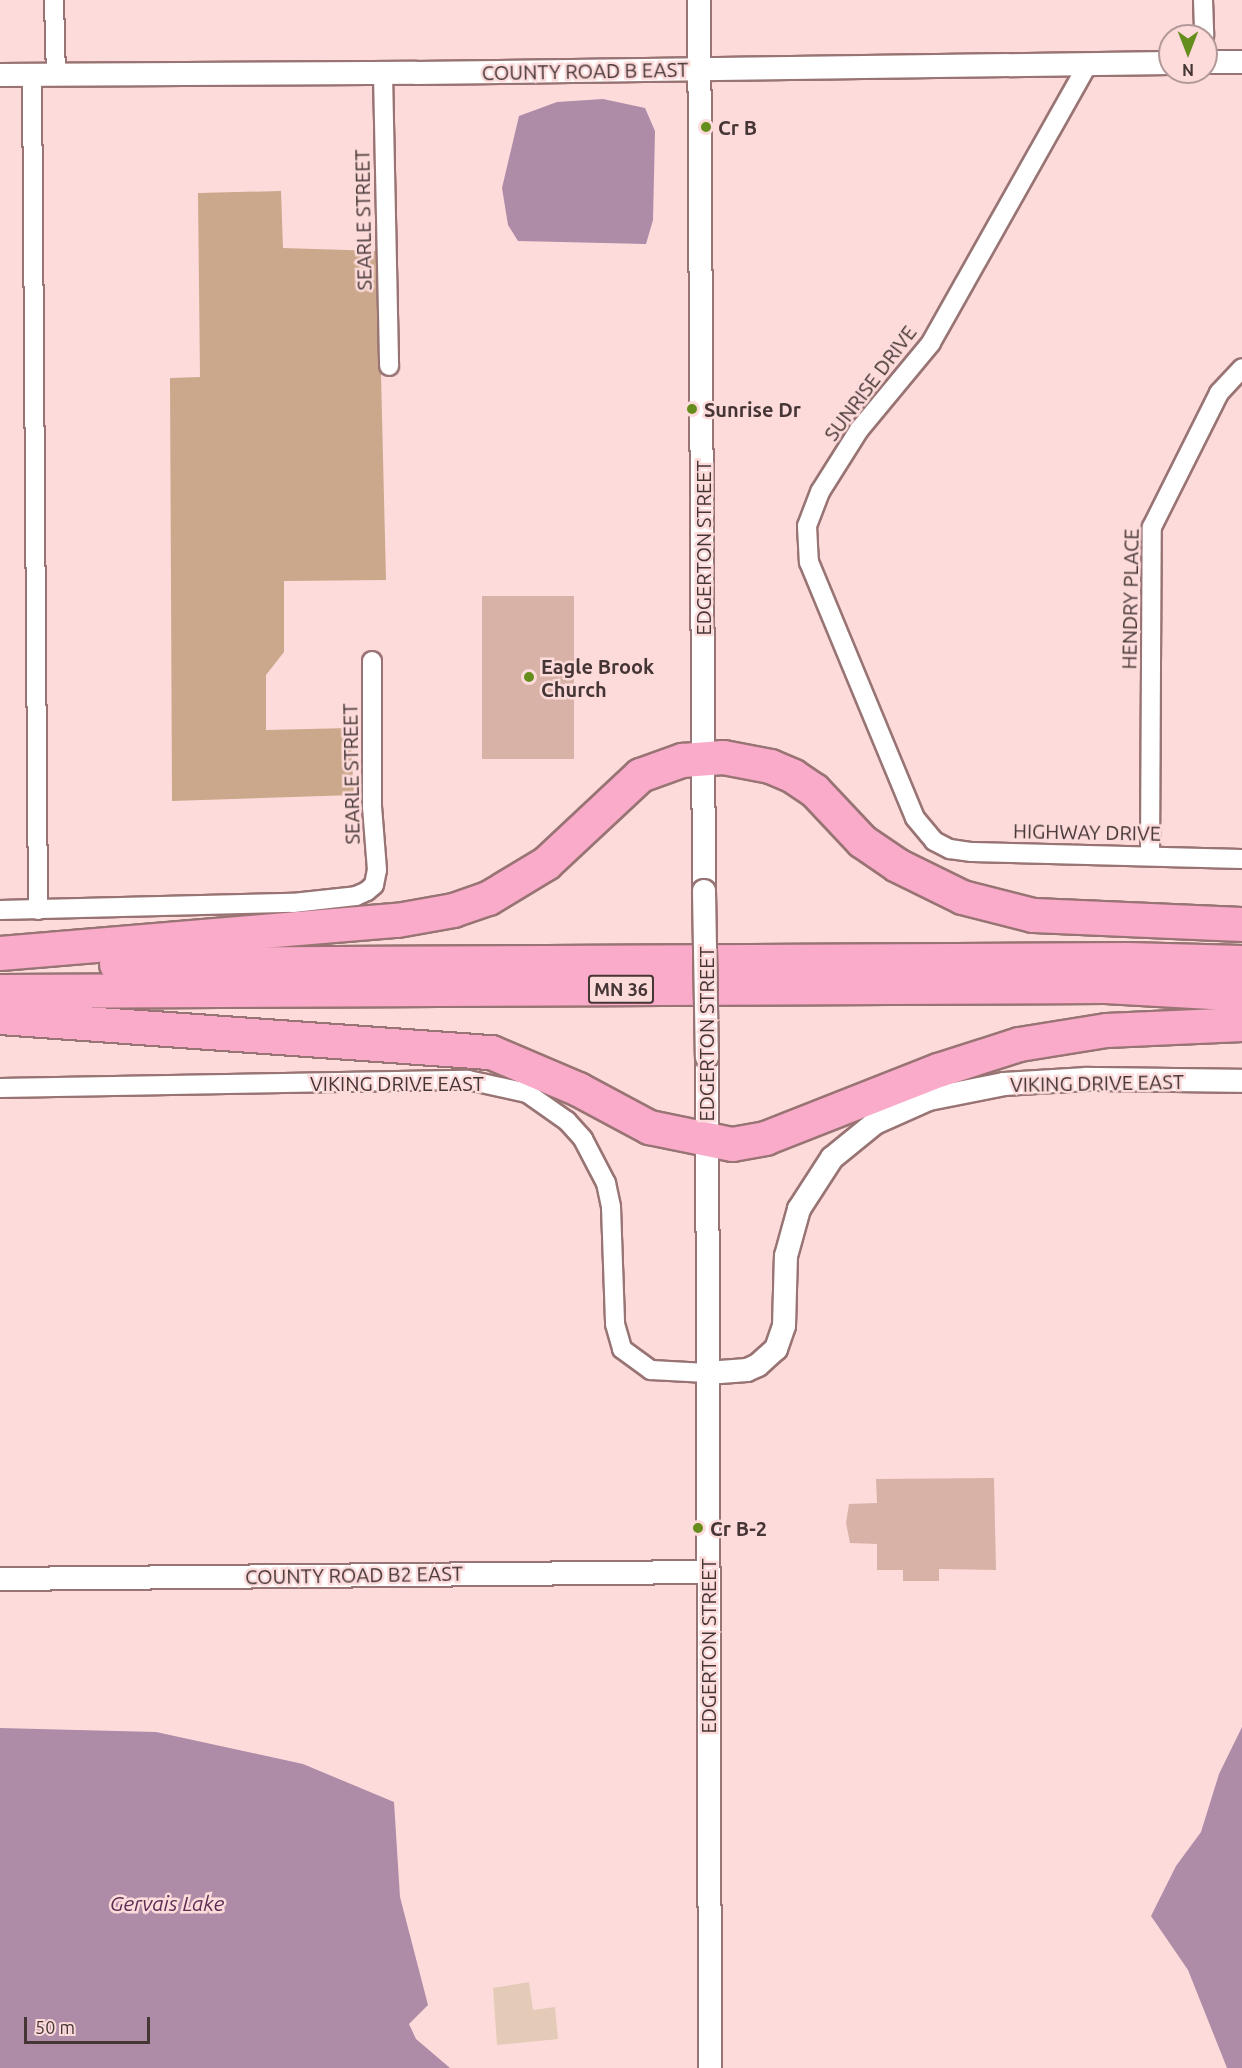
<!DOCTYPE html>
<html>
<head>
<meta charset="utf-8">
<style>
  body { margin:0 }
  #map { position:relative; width:1242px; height:2068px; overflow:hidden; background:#fddbdb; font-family:Ubuntu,sans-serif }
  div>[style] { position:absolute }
  .green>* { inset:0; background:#e3cbb7 }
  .forest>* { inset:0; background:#cba88b }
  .water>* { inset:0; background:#ae8ba7 }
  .building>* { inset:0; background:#d8b2a6; transform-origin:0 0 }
  .roads { filter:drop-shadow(2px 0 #997474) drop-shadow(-2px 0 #997474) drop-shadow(0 2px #997474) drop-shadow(0 -2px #997474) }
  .minor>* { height:18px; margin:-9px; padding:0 9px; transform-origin:9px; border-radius:9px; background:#fff }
  .tertiary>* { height:22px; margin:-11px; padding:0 11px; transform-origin:11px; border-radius:11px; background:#fff }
  .motorway>* { height:33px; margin:-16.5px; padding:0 16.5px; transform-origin:16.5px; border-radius:16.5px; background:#faabc9 }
  .bridges { filter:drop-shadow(2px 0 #997474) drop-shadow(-2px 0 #997474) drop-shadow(0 2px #997474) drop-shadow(0 -2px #997474) }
  .tertiary-bridge>* { height:22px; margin:-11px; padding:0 11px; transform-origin:11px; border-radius:11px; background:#fff }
  .dots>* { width:16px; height:16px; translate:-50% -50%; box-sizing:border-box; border:3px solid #fddbdb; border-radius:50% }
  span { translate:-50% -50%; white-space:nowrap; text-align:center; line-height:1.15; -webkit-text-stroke:5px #fddbdb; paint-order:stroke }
  .shield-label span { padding:2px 4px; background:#fddbdb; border:2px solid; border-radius:4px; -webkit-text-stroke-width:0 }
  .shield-label { font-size:18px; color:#453535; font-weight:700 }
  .street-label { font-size:20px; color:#453535 }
  .poi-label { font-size:20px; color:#453535; font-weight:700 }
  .left { translate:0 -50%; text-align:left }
  .water-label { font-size:21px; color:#5c2e55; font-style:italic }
  .north { position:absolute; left:1158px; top:24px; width:60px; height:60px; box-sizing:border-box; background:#fddbdb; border:2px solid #b39999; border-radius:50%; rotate:180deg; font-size:16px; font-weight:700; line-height:24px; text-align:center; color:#453535 }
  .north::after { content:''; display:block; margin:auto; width:21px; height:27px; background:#658d1b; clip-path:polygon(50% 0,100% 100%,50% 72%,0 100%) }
  .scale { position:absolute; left:24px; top:2017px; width:126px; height:27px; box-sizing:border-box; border:3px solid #453535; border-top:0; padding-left:8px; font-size:18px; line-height:21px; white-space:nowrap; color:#453535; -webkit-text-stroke:4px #fddbdb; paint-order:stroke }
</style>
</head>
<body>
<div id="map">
  <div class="green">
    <i style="clip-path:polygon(529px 1982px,533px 2010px,555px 2007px,558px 2039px,497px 2045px,493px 1988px)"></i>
  </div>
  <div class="forest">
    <i style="clip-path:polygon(281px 191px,283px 248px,378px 251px,386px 580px,284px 581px,284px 652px,266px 675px,266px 730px,350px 728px,354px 795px,172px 801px,170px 378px,200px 377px,198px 193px)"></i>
  </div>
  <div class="water">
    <i style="clip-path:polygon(603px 99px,645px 108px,655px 131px,653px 220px,646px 244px,518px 241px,508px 225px,502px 188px,519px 116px,557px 102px)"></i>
    <i style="clip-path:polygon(1242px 1727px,1242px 2068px,1227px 2068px,1188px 1970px,1151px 1916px,1176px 1866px,1201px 1832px,1219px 1774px)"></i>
    <i style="clip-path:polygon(0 1728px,156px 1732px,303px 1764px,394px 1802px,400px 1897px,428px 2005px,409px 2024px,416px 2039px,450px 2068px,0 2068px)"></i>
  </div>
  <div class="building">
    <i style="left:482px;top:596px;width:92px;height:163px"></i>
    <i style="clip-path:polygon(994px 1478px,996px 1570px,939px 1569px,939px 1581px,903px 1581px,903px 1570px,877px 1570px,877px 1544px,850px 1543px,846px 1523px,849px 1504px,877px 1503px,876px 1479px)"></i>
  </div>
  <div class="roads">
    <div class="minor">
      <i style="left:54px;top:0;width:74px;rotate:88.5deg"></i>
      <i style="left:1203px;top:0;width:36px;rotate:88deg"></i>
      <i style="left:1088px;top:64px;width:320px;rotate:119.4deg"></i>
      <i style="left:931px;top:343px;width:113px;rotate:129.6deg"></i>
      <i style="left:859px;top:430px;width:73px;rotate:122.2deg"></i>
      <i style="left:820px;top:492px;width:36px;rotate:111deg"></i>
      <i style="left:807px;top:526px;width:36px;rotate:87deg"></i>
      <i style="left:809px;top:562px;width:277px;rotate:67.5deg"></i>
      <i style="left:915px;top:818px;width:30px;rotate:50deg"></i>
      <i style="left:934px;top:841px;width:18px;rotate:27deg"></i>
      <i style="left:950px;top:849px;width:22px;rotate:8deg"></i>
      <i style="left:972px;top:852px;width:270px;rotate:1.5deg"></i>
      <i style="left:32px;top:74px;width:836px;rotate:89.59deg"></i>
      <i style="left:383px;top:74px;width:292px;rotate:88.8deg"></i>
      <i style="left:1150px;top:856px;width:329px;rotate:-89.7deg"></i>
      <i style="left:1152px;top:527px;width:150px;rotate:-63.4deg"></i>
      <i style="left:1219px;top:393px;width:34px;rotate:-47deg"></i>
      <i style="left:0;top:910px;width:293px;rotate:-1.4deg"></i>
      <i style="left:293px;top:903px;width:63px;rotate:-6.3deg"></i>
      <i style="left:356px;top:896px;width:12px;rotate:-24deg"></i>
      <i style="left:367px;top:891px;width:9px;rotate:-41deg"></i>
      <i style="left:374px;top:885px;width:15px;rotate:-79deg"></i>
      <i style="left:377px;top:870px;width:63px;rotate:-94.5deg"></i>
      <i style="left:372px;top:807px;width:146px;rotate:-90deg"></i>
      <i style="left:0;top:1088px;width:468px;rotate:-1deg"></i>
      <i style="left:468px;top:1080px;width:60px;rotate:12.4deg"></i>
      <i style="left:527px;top:1093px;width:49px;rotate:35deg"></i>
      <i style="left:567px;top:1121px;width:24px;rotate:48deg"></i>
      <i style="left:583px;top:1139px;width:50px;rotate:62.4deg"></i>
      <i style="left:606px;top:1183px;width:25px;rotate:78deg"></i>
      <i style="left:611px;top:1207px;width:117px;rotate:88deg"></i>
      <i style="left:615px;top:1324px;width:26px;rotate:74deg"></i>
      <i style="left:622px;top:1349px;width:36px;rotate:36deg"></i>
      <i style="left:651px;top:1370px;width:56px;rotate:3.1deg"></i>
    </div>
    <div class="tertiary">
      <i style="left:699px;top:0;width:891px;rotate:89.68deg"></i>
      <i style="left:1206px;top:62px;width:36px"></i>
      <i style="left:0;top:75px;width:416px;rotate:-0.3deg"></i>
      <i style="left:416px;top:73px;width:754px;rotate:-0.76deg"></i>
      <i style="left:707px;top:1057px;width:1011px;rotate:89.83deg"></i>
      <i style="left:707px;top:1373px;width:40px;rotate:-4.3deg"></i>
      <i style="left:747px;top:1370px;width:12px;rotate:-24deg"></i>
      <i style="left:758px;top:1365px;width:24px;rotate:-42deg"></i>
      <i style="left:776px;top:1349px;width:24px;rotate:-71deg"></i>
      <i style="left:784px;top:1326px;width:70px;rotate:-88.4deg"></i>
      <i style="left:786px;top:1256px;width:49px;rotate:-74.5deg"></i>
      <i style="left:799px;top:1209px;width:61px;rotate:-57.1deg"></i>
      <i style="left:832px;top:1158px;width:55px;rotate:-39.1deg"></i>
      <i style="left:875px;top:1123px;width:59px;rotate:-24deg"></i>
      <i style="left:929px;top:1099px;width:76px;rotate:-11.3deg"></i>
      <i style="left:1004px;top:1084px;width:83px;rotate:-3.4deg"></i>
      <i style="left:1087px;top:1079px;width:155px;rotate:0.7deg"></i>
      <i style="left:0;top:1579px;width:708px;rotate:-0.57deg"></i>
    </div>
    <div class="motorway">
      <i style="left:0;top:953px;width:398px;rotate:-4.8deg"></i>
      <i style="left:397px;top:920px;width:57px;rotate:-10.1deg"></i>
      <i style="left:453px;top:910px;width:37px;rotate:-19deg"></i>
      <i style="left:488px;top:898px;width:68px;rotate:-31.1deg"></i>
      <i style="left:546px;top:863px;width:129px;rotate:-43.1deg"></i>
      <i style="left:640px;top:775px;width:45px;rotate:-19.7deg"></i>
      <i style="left:682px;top:760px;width:41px;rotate:-4.2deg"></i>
      <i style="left:723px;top:757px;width:48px;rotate:10.8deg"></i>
      <i style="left:770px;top:766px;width:25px;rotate:23deg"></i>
      <i style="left:793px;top:776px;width:25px;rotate:34deg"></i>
      <i style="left:814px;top:790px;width:70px;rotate:46.7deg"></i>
      <i style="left:862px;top:841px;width:42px;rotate:34.4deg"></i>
      <i style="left:897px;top:865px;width:72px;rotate:26.2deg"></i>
      <i style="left:962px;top:897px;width:73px;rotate:14.2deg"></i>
      <i style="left:1033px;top:915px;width:209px;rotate:2.5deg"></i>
      <i style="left:116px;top:964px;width:1011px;rotate:-0.28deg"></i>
      <i style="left:1127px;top:959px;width:115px;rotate:1.5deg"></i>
      <i style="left:0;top:991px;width:1105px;rotate:-0.26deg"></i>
      <i style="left:1105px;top:986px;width:137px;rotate:3.3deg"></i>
      <i style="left:0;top:1017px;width:492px;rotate:4.1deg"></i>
      <i style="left:491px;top:1052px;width:95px;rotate:23deg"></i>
      <i style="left:578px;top:1089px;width:81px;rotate:28.2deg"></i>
      <i style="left:649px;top:1127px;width:85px;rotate:11.6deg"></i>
      <i style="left:732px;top:1144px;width:34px;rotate:-10deg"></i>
      <i style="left:765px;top:1138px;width:186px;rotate:-21.5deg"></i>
      <i style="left:938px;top:1070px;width:85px;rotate:-17.8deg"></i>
      <i style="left:1019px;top:1044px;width:88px;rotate:-9.1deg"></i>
      <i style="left:1106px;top:1030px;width:136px;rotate:-2.5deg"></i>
    </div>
  </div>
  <div class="bridges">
    <div class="tertiary-bridge">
      <i style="left:704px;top:891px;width:166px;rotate:89deg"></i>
    </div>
  </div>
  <div class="dots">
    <i style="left:706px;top:127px;background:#658d1b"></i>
    <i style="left:692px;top:409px;background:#658d1b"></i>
    <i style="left:529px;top:677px;background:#658d1b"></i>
    <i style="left:698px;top:1528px;background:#658d1b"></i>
  </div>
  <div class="shield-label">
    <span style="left:621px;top:989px">MN 36</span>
  </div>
  <div class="street-label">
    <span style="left:585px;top:71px;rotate:-1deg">COUNTY ROAD B EAST</span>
    <span style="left:363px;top:220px;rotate:-91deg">SEARLE STREET</span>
    <span style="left:870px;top:383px;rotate:-53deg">SUNRISE DRIVE</span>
    <span style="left:703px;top:548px;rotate:-90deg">EDGERTON STREET</span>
    <span style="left:1130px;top:599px;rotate:-89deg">HENDRY PLACE</span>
    <span style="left:351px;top:774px;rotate:-91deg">SEARLE STREET</span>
    <span style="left:1087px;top:832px;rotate:1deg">HIGHWAY DRIVE</span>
    <span style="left:706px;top:1034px;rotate:-90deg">EDGERTON STREET</span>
    <span style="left:397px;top:1083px">VIKING DRIVE EAST</span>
    <span style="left:1097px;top:1083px;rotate:-1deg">VIKING DRIVE EAST</span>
    <span style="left:354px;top:1575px;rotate:-1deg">COUNTY ROAD B2 EAST</span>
    <span style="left:708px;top:1646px;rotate:-90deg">EDGERTON STREET</span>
  </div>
  <div class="poi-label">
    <span class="left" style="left:718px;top:127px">Cr B</span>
    <span class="left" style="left:704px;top:409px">Sunrise Dr</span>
    <span class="left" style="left:541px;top:678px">Eagle Brook<br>Church</span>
    <span class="left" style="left:710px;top:1528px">Cr B-2</span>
  </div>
  <div class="water-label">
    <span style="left:167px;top:1903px">Gervais Lake</span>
  </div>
  <div class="north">N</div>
  <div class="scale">50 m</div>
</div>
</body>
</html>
